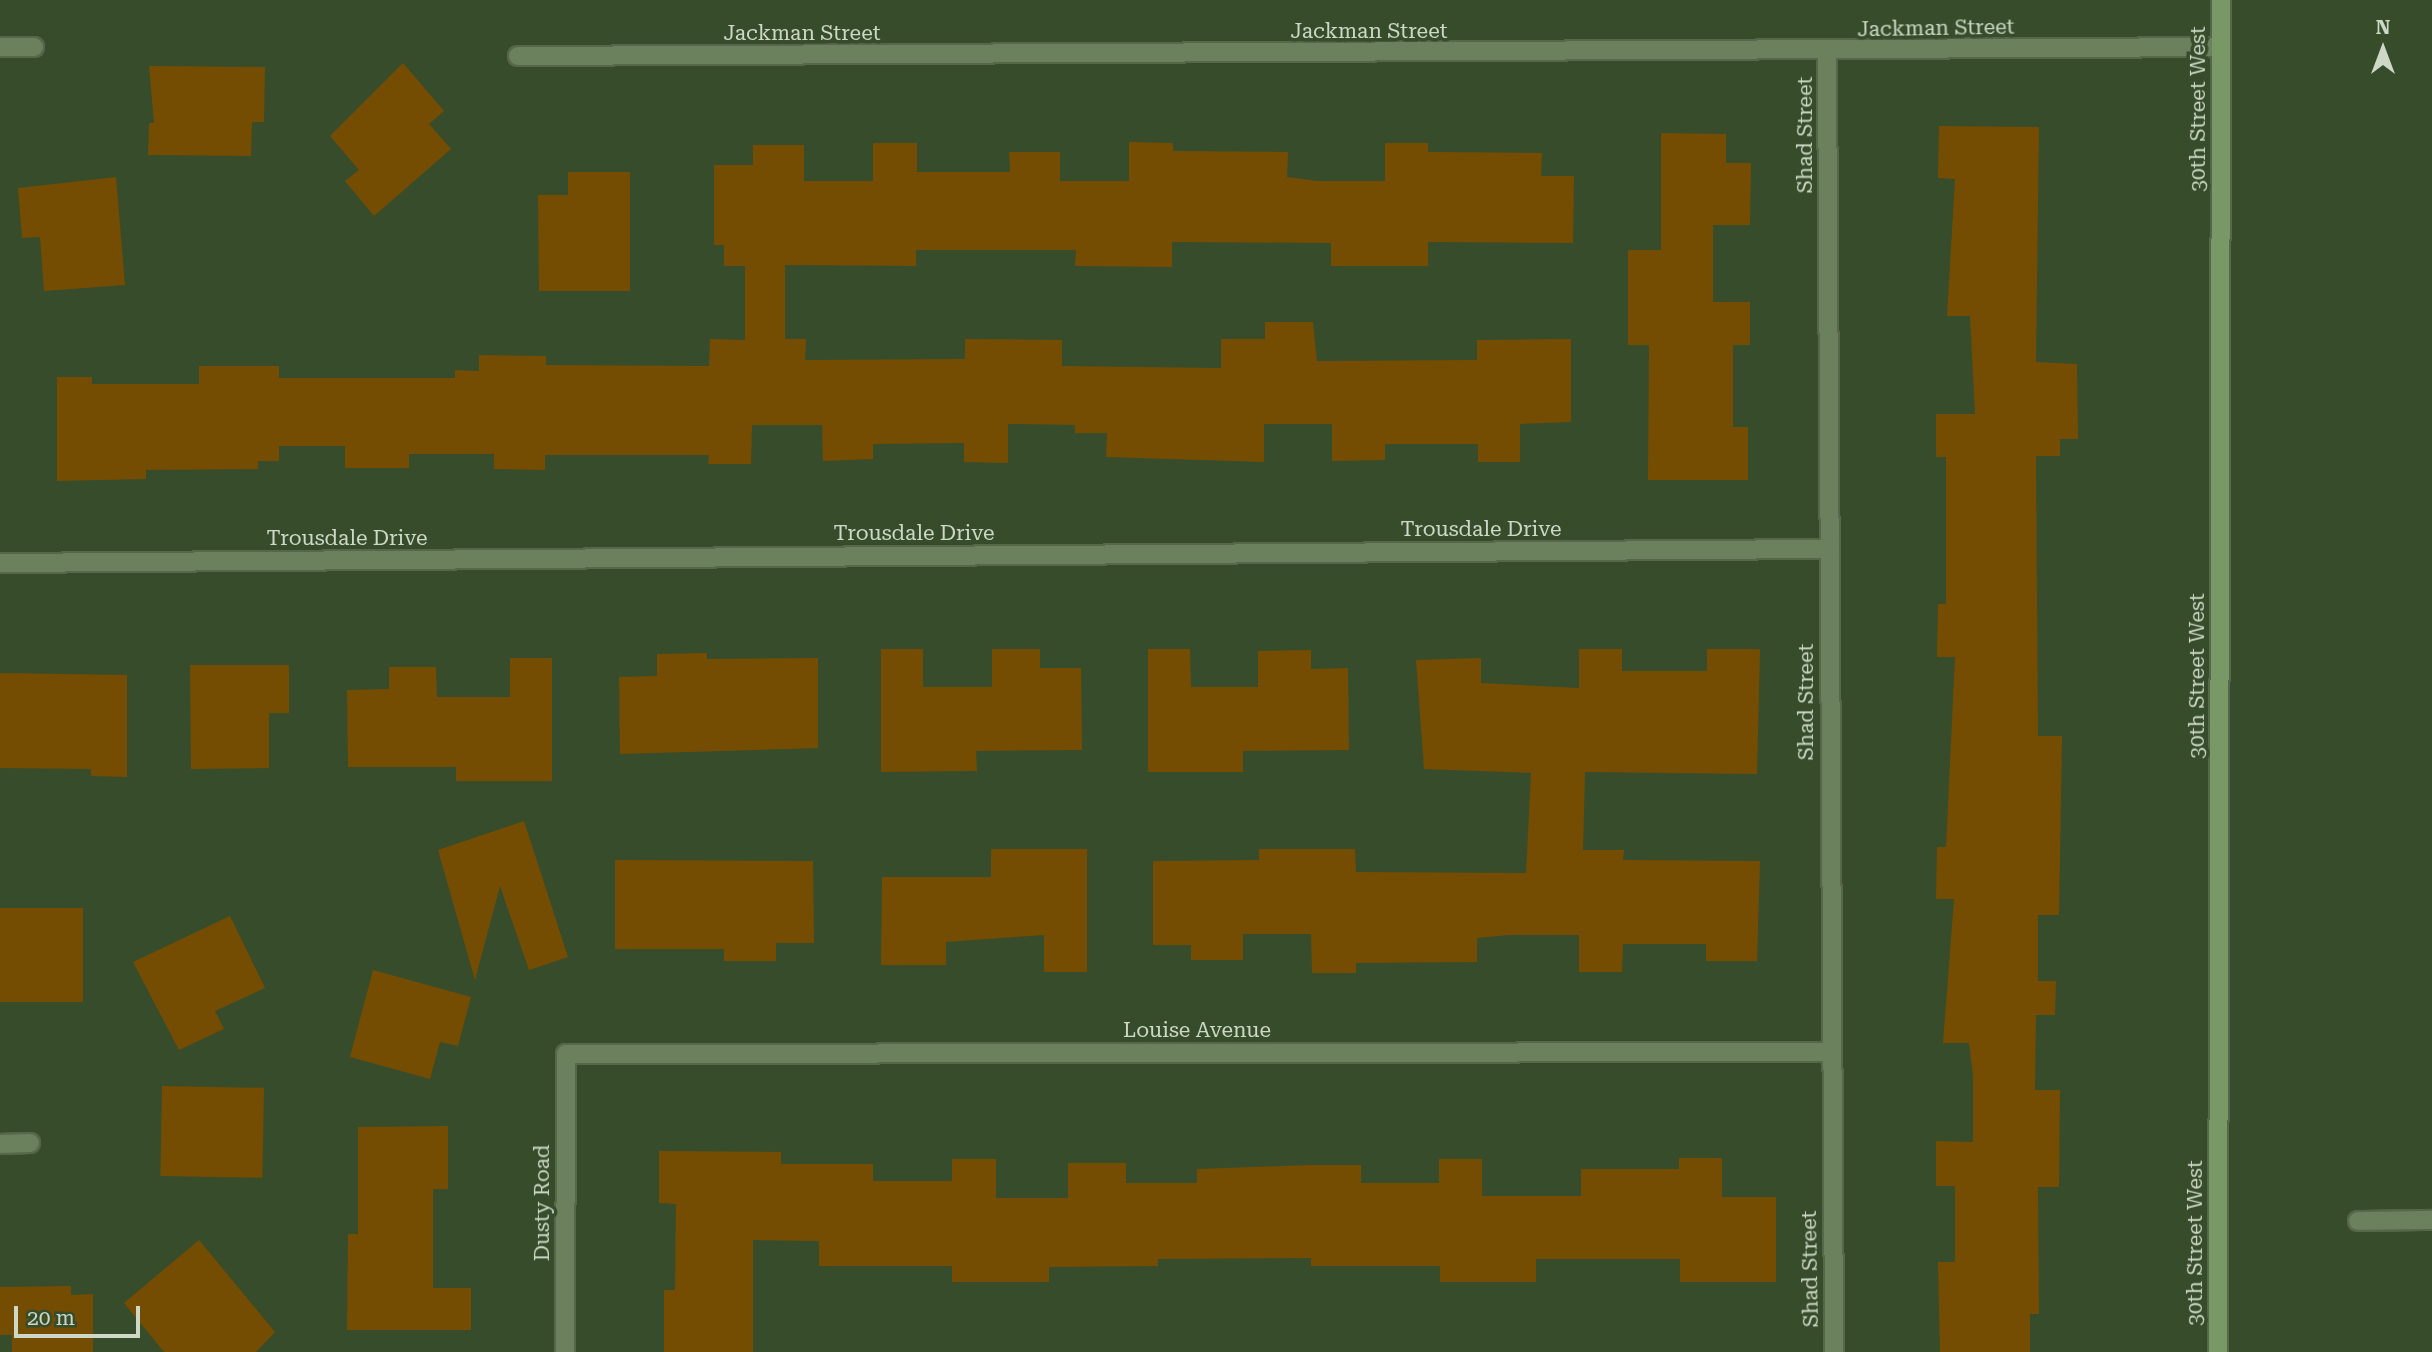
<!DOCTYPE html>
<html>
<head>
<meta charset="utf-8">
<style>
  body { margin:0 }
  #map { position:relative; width:2432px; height:1352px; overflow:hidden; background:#374c2b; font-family:"Roboto Serif",serif }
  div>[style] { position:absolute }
  .building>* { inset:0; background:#754d02; transform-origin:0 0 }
  .roads { filter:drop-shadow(2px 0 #56674b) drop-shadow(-2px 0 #56674b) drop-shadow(0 2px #56674b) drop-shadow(0 -2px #56674b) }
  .service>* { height:18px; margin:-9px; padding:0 9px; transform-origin:9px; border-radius:9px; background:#6b815e }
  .minor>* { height:18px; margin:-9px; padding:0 9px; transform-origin:9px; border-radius:9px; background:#6b815e }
  .primary>* { height:18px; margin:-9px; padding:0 9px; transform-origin:9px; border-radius:9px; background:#789866 }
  span { translate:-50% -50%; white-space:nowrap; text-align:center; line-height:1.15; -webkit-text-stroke:7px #374c2b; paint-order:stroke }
  .street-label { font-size:21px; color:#cdd9c6 }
  .north { position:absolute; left:2348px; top:14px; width:70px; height:70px; -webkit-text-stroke:5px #374c2b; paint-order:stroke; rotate:0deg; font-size:19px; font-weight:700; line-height:28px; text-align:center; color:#cdd9c6 }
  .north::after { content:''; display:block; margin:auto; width:24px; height:32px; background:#cdd9c6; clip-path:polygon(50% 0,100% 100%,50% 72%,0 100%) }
  .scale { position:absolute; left:14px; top:1306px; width:126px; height:32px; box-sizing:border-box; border:4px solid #cdd9c6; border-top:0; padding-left:9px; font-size:21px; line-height:24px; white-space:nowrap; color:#cdd9c6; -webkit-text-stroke:5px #374c2b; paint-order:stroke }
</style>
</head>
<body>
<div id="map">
  <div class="building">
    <i style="clip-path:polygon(403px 63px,444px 111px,429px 124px,451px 149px,374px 216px,345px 181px,359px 170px,330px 136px)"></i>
    <i style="clip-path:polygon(149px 66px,265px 67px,264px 122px,252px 122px,251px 156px,148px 155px,149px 123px,154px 123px)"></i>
    <i style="clip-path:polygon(1939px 126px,2039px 127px,2036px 362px,2077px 364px,2078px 439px,2060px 439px,2060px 456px,2036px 456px,2038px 736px,2062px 736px,2059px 915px,2038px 915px,2038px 981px,2056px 981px,2055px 1015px,2036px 1015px,2035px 1090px,2060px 1090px,2059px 1187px,2038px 1187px,2039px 1314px,2030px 1314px,2030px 1352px,1940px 1352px,1938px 1262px,1955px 1262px,1955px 1186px,1936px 1186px,1936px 1141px,1973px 1142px,1973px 1075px,1969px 1043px,1943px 1043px,1954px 899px,1936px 899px,1937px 847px,1946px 847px,1955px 657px,1937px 657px,1938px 604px,1946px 604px,1946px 457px,1936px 457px,1936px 414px,1975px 414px,1970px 316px,1947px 316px,1955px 179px,1938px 178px)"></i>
    <i style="clip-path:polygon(1661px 133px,1726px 134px,1726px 163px,1751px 163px,1750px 225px,1713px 225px,1713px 302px,1750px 302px,1750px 345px,1733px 345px,1733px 427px,1748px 427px,1748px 480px,1648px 480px,1649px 345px,1628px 345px,1628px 250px,1661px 250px)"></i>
    <i style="clip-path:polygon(1129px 142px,1173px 143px,1173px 151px,1288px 152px,1287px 177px,1318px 181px,1385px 181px,1385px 143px,1428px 143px,1428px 152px,1542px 153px,1541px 176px,1574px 176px,1573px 243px,1428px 242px,1428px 266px,1331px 266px,1331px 243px,1172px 242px,1172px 267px,1075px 266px,1076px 250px,916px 250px,916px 266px,785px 265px,785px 339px,806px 339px,805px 360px,965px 359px,965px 339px,1062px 340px,1062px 366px,1221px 368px,1221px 339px,1265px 339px,1265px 322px,1313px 322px,1317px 361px,1477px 360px,1477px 340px,1571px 339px,1571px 422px,1520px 424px,1520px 462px,1478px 462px,1478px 444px,1385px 444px,1385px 460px,1332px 461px,1332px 424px,1264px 424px,1264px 462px,1106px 457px,1107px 433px,1075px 433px,1075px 425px,1008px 424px,1008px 463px,964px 462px,964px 443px,873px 444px,873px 459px,823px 461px,822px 425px,752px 425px,751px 464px,708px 464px,709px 455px,545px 455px,545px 470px,494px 469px,494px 454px,409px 454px,409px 468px,345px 468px,345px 446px,279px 446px,279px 461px,258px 461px,258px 469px,146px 470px,146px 479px,57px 481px,57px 377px,92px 377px,92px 384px,199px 384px,199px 366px,279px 366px,279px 378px,455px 378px,455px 370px,479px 371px,479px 355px,546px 356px,546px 365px,709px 366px,710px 339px,745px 340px,745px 266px,724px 266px,724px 245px,714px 245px,714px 165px,753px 165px,753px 145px,804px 145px,804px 181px,873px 181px,873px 143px,917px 143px,917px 172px,1010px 172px,1009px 152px,1060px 152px,1060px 181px,1129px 181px)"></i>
    <i style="clip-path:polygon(568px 172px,630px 172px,630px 291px,539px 291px,538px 195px,568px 195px)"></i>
    <i style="clip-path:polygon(116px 177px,125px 285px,44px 291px,40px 237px,22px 238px,18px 188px)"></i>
    <i style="clip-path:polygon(881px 649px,923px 649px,923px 687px,992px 687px,992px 649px,1040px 649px,1040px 668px,1081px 668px,1082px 750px,976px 751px,977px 771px,881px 772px)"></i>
    <i style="clip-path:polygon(1148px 649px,1190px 649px,1191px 687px,1258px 687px,1258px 651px,1311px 650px,1311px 669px,1348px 668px,1349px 750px,1243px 751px,1243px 772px,1148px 772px)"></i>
    <i style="clip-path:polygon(1579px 649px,1622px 649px,1622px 671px,1707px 671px,1707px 649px,1760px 649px,1757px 774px,1585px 772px,1583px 850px,1624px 850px,1623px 860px,1760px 861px,1757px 961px,1706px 961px,1706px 944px,1623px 944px,1622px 972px,1579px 972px,1579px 935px,1509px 935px,1477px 938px,1477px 962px,1356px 963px,1356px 973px,1312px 973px,1311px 934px,1243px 934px,1243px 960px,1191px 960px,1191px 945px,1153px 945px,1153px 861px,1259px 860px,1259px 849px,1355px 849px,1356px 872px,1526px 873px,1531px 773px,1424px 769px,1416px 660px,1481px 658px,1481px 683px,1579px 688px)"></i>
    <i style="clip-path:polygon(707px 653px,707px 659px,818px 658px,818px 748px,620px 754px,619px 677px,657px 676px,657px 654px)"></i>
    <i style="clip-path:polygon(510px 658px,552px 658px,552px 781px,456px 781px,456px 767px,348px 767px,347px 690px,389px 689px,389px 667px,436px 667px,437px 697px,510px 697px)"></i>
    <i style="clip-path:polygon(190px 665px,289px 665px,289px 713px,269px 713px,269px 768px,191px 769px)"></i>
    <i style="clip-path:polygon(0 673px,127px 675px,127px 777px,91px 776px,91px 769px,0 768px)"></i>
    <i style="clip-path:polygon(524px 821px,568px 957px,529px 970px,500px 886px,475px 980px,438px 850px)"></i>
    <i style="clip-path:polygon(991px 849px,1087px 849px,1087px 972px,1044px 972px,1044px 935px,946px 942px,946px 965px,881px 965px,882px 877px,991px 877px)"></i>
    <i style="clip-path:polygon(615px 860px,813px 861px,814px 943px,776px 943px,776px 961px,724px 961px,724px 949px,615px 949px)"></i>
    <i style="left:0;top:908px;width:83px;height:94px"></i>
    <i style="clip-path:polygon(230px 916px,265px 988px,215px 1011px,224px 1029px,179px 1050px,133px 962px)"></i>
    <i style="clip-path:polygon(373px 970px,471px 997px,458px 1046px,440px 1042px,430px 1079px,350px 1057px)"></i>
    <i style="left:162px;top:1086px;width:102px;height:90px;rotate:1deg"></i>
    <i style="clip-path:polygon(448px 1126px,448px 1189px,433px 1189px,433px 1288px,471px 1288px,471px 1330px,347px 1330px,348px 1234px,358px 1234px,358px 1127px)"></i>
    <i style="clip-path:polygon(659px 1151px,781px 1152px,781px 1164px,873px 1164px,873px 1181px,952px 1181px,952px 1159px,996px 1159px,996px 1198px,1068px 1198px,1068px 1163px,1126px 1163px,1126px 1183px,1197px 1183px,1197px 1169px,1311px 1165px,1361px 1165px,1361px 1183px,1439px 1183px,1439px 1159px,1482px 1159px,1482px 1196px,1581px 1196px,1581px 1169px,1679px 1169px,1679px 1158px,1722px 1158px,1722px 1197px,1776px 1197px,1776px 1282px,1680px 1282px,1680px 1259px,1536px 1259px,1536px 1282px,1440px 1282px,1440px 1266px,1311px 1266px,1311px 1258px,1158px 1259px,1158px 1266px,1049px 1267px,1049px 1282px,952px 1282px,952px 1266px,819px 1266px,819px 1241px,753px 1240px,753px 1352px,664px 1352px,664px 1290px,675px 1290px,676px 1204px,659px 1203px)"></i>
    <i style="clip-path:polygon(199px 1240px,275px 1332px,256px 1352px,164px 1352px,124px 1303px)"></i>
    <i style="clip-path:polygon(71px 1286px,71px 1295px,93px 1294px,93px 1352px,12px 1352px,12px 1335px,0 1335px,0 1287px)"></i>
  </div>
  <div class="roads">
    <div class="service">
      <i style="left:2358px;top:1221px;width:74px;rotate:-0.8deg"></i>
    </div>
    <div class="minor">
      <i style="left:0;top:47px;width:34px"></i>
      <i style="left:1827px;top:52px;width:1300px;rotate:89.69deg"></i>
      <i style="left:518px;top:56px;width:1703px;rotate:-0.3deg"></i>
      <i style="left:0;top:563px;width:1829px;rotate:-0.44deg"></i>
      <i style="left:0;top:1144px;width:30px;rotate:-2deg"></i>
      <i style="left:565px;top:1352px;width:298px;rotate:-89.8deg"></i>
      <i style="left:566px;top:1054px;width:1263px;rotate:-0.09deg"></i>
    </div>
    <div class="primary">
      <i style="left:2218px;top:1352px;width:1352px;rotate:-89.87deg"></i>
    </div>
  </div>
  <div class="street-label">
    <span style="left:1936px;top:28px;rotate:-1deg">Jackman Street</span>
    <span style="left:1369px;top:31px">Jackman Street</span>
    <span style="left:802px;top:33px">Jackman Street</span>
    <span style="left:2198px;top:109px;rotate:-90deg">30th Street West</span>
    <span style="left:1805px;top:135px;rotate:-90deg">Shad Street</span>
    <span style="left:1481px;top:529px">Trousdale Drive</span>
    <span style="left:914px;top:533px">Trousdale Drive</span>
    <span style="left:347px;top:538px">Trousdale Drive</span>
    <span style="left:2197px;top:676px;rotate:-90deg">30th Street West</span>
    <span style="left:1806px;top:702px;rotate:-90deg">Shad Street</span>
    <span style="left:1197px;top:1030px">Louise Avenue</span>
    <span style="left:542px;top:1203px;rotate:-90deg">Dusty Road</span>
    <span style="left:2195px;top:1243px;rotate:-90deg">30th Street West</span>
    <span style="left:1810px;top:1269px;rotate:-91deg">Shad Street</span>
  </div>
  <div class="north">N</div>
  <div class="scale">20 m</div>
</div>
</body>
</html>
